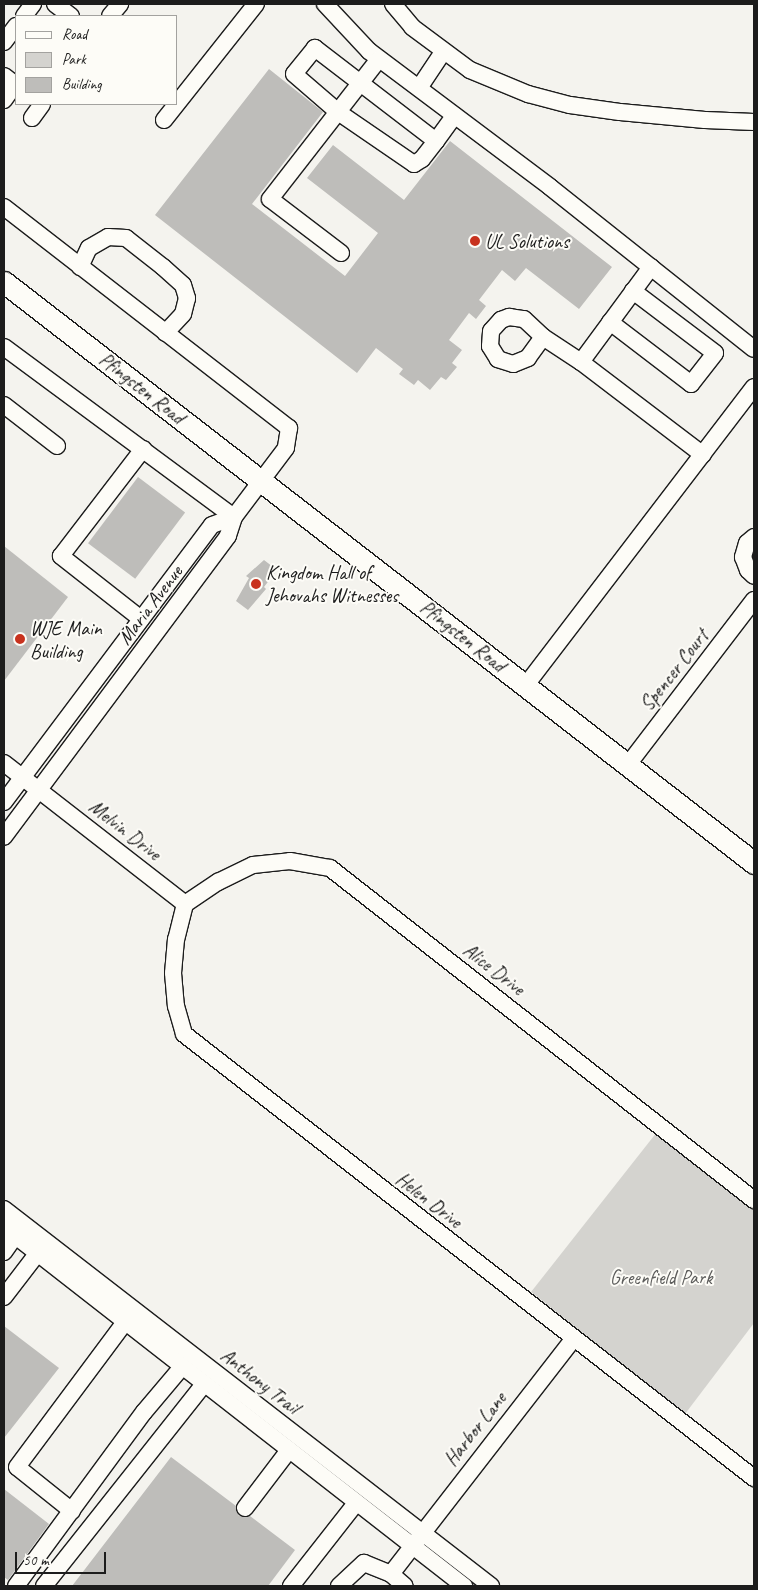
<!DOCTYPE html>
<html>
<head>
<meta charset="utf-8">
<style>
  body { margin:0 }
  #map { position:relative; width:758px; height:1590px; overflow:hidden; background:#f4f3ee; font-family:Caveat,sans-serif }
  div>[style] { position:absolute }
  .green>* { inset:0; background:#d4d3cf }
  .building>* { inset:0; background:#bebdba; transform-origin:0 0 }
  .roads { filter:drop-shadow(1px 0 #1c1c1c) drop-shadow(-1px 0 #1c1c1c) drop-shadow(0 1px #1c1c1c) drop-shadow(0 -1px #1c1c1c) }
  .minor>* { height:16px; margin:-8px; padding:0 8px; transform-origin:8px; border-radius:8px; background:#fdfcf7 }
  .major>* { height:21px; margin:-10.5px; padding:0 10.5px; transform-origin:10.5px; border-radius:10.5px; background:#fdfcf7 }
  .dots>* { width:14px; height:14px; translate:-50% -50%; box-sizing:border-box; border:2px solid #fdfcf7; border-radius:50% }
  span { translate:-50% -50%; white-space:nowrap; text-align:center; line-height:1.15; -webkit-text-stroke:4px #fdfcf7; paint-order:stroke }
  .poi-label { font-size:20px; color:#1c1c1c }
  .left { translate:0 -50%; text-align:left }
  .street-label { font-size:20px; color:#1c1c1c }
  .park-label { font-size:20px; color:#5c5c5b }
  .frame { position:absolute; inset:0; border:5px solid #1c1c1c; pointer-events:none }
  .legend { position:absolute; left:15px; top:15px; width:162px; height:90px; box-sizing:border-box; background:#fdfcf7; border:1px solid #a3a29f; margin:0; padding:6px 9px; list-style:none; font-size:15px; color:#1c1c1c }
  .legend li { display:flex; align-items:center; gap:10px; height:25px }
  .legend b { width:25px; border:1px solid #a3a29f }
  .scale { position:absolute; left:15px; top:1552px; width:91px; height:22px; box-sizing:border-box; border:2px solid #1c1c1c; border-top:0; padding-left:6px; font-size:15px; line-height:18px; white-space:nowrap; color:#1c1c1c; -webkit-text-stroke:4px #fdfcf7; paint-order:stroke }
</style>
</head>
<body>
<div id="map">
  <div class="green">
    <i style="clip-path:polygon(657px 1132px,754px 1208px,754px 1323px,685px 1414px,531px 1292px)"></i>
  </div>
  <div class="building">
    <i style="clip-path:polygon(269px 69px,323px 112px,252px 204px,345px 276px,378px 233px,307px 178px,333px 145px,404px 200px,450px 141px,612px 267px,579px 309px,526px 268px,515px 281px,502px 270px,479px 300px,486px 306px,476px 319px,469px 313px,449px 340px,462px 350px,452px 363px,457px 367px,446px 380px,441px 377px,430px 390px,418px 380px,414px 385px,399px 374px,403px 369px,376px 348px,357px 373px,155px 215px)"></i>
    <i style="left:138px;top:477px;width:59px;height:83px;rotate:37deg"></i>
    <i style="clip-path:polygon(4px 546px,68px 597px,4px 681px)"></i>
    <i style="clip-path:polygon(264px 560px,277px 570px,264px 587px,266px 589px,248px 610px,236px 601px,249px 578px,246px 576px)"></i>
    <i style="clip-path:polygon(4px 1326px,59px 1368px,4px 1438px)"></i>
    <i style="clip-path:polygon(171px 1457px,236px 1506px,236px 1511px,239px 1516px,250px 1516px,295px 1550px,268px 1586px,72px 1586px)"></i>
    <i style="clip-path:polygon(4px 1489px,49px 1524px,8px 1580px,4px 1577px)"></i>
  </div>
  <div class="roads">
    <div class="minor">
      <i style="left:55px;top:4px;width:20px;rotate:37deg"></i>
      <i style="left:325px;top:4px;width:64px;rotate:46.9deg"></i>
      <i style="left:369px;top:51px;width:226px;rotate:36.9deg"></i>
      <i style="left:550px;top:187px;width:260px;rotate:38.5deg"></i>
      <i style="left:393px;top:4px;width:30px;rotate:50deg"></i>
      <i style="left:412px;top:27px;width:72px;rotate:36.6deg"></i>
      <i style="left:470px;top:70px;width:63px;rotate:22.5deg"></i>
      <i style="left:528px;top:94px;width:43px;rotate:14.7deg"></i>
      <i style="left:570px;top:105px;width:50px;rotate:8deg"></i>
      <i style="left:620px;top:112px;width:85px;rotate:5.4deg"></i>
      <i style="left:705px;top:120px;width:49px;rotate:2.3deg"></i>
      <i style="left:24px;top:16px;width:15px;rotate:-53deg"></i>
      <i style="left:110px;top:16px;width:16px;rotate:-50deg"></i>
      <i style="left:4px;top:42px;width:20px;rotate:-53deg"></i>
      <i style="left:4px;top:76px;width:15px;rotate:37deg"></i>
      <i style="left:419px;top:88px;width:43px;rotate:-56.3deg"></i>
      <i style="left:4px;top:100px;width:21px;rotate:-55deg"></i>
      <i style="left:32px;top:118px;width:17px;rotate:-54deg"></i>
      <i style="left:164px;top:120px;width:148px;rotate:-51.6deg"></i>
      <i style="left:436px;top:141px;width:153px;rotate:-142.5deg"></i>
      <i style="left:315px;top:48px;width:33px;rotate:129deg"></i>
      <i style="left:294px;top:74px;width:58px;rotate:40.8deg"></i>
      <i style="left:338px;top:112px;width:92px;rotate:34.4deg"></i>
      <i style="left:414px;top:164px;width:9px;rotate:-32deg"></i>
      <i style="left:422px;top:159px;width:23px;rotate:-52deg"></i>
      <i style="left:436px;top:141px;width:29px;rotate:-54deg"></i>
      <i style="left:453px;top:118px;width:3px;rotate:-45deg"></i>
      <i style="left:4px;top:207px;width:361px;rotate:37.8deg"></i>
      <i style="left:289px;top:428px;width:20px;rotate:99deg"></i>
      <i style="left:286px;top:448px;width:86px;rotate:127deg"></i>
      <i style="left:234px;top:517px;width:20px;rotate:108deg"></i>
      <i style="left:228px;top:536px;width:375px;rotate:126.7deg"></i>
      <i style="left:341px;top:253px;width:89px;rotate:-142.7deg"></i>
      <i style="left:270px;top:199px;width:177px;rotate:-52.1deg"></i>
      <i style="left:80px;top:267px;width:21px;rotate:-65deg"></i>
      <i style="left:89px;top:248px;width:22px;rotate:-30deg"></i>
      <i style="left:108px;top:237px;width:18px;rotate:3deg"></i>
      <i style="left:126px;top:238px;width:47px;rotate:38.1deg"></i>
      <i style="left:163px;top:267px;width:27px;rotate:42deg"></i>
      <i style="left:183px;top:285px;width:14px;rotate:73deg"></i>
      <i style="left:187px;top:298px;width:16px;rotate:104deg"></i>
      <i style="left:183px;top:314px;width:26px;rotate:133deg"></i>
      <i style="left:509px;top:317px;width:15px;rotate:8deg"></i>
      <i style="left:524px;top:319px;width:26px;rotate:43deg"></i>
      <i style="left:543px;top:337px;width:26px;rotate:126deg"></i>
      <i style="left:528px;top:358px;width:16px;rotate:158deg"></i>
      <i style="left:513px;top:364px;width:16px;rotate:-162deg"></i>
      <i style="left:498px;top:359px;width:15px;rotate:-122deg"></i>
      <i style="left:490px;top:346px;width:15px;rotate:-86deg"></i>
      <i style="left:491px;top:331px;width:15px;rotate:-48deg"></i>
      <i style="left:501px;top:320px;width:9px;rotate:-21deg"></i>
      <i style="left:610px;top:322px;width:102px;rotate:37.4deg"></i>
      <i style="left:691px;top:384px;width:39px;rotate:-52deg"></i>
      <i style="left:715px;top:353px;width:103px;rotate:-142.9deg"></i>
      <i style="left:543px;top:337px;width:45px;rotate:33.3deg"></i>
      <i style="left:581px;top:362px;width:153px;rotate:37.3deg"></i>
      <i style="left:4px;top:347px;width:286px;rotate:36.5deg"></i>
      <i style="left:581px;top:362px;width:118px;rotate:-53.6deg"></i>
      <i style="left:4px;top:405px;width:67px;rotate:37.7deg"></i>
      <i style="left:754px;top:537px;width:9px;rotate:139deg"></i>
      <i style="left:747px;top:543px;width:15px;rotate:106deg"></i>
      <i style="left:743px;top:557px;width:14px;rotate:69deg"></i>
      <i style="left:748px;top:570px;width:8px;rotate:45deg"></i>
      <i style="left:141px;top:619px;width:102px;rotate:-141.8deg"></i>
      <i style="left:61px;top:556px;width:135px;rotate:-52.5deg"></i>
      <i style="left:526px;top:685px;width:375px;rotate:-52.6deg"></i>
      <i style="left:4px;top:763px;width:229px;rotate:37.9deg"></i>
      <i style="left:627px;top:766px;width:209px;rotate:-52.6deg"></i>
      <i style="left:4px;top:802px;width:346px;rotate:-53.1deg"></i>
      <i style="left:212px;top:525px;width:23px;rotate:-20deg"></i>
      <i style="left:185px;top:904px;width:36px;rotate:104deg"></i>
      <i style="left:176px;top:939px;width:34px;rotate:95deg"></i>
      <i style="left:173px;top:973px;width:33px;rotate:85deg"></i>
      <i style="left:176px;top:1006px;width:29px;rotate:74deg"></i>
      <i style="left:184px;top:1034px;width:723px;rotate:37.92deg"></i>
      <i style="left:185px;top:904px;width:40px;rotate:-34deg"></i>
      <i style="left:218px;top:882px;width:39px;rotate:-26deg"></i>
      <i style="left:253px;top:865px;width:37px;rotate:-6deg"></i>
      <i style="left:290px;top:861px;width:41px;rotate:9.9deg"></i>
      <i style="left:330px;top:868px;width:539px;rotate:38.06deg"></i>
      <i style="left:4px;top:1209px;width:616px;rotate:37.74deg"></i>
      <i style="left:4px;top:1227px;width:584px;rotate:37.97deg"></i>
      <i style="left:4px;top:1252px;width:19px;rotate:-55deg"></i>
      <i style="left:4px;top:1297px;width:54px;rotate:-52.5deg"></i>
      <i style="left:245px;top:1508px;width:73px;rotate:-52.8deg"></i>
      <i style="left:72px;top:1511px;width:70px;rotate:-141.3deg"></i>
      <i style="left:17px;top:1467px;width:181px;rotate:-53.3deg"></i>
      <i style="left:391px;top:1574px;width:18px;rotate:41deg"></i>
      <i style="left:16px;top:1586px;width:216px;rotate:-53.7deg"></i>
      <i style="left:144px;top:1412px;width:59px;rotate:-49.8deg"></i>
      <i style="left:44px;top:1586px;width:258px;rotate:-51.6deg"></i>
      <i style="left:291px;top:1586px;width:105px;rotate:-51.9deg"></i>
      <i style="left:339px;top:1586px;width:34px;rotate:-43deg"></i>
      <i style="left:364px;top:1563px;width:29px;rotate:22deg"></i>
      <i style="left:391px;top:1574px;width:297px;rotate:-52.2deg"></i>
    </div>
    <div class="major">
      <i style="left:4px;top:282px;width:949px;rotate:37.76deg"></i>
    </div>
  </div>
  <div class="dots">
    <i style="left:475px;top:241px;background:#c8321e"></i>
    <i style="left:256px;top:584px;background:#c8321e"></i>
    <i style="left:20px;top:639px;background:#c8321e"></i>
  </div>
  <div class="poi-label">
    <span class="left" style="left:485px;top:241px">UL Solutions</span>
    <span class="left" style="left:266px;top:584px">Kingdom Hall of<br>Jehovahs Witnesses</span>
    <span class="left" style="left:30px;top:640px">WJE Main<br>Building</span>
  </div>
  <div class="street-label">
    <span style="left:142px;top:388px;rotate:38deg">Pfingsten Road</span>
    <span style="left:150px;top:605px;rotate:-53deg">Maria Avenue</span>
    <span style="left:463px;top:636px;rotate:38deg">Pfingsten Road</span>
    <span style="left:674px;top:670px;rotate:-52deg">Spencer Court</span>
    <span style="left:125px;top:830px;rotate:38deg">Melvin Drive</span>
    <span style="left:494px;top:969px;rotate:38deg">Alice Drive</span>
    <span style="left:429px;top:1200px;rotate:38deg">Helen Drive</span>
    <span style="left:260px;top:1381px;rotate:38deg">Anthony Trail</span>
    <span style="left:475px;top:1429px;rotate:-52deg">Harbor Lane</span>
  </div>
  <div class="park-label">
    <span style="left:661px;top:1277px">Greenfield Park</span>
  </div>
  <div class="frame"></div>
  <ul class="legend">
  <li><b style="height:6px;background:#fdfcf7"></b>Road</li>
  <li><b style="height:14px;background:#d4d3cf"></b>Park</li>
  <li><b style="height:14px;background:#bebdba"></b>Building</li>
  </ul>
  <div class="scale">50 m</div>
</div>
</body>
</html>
